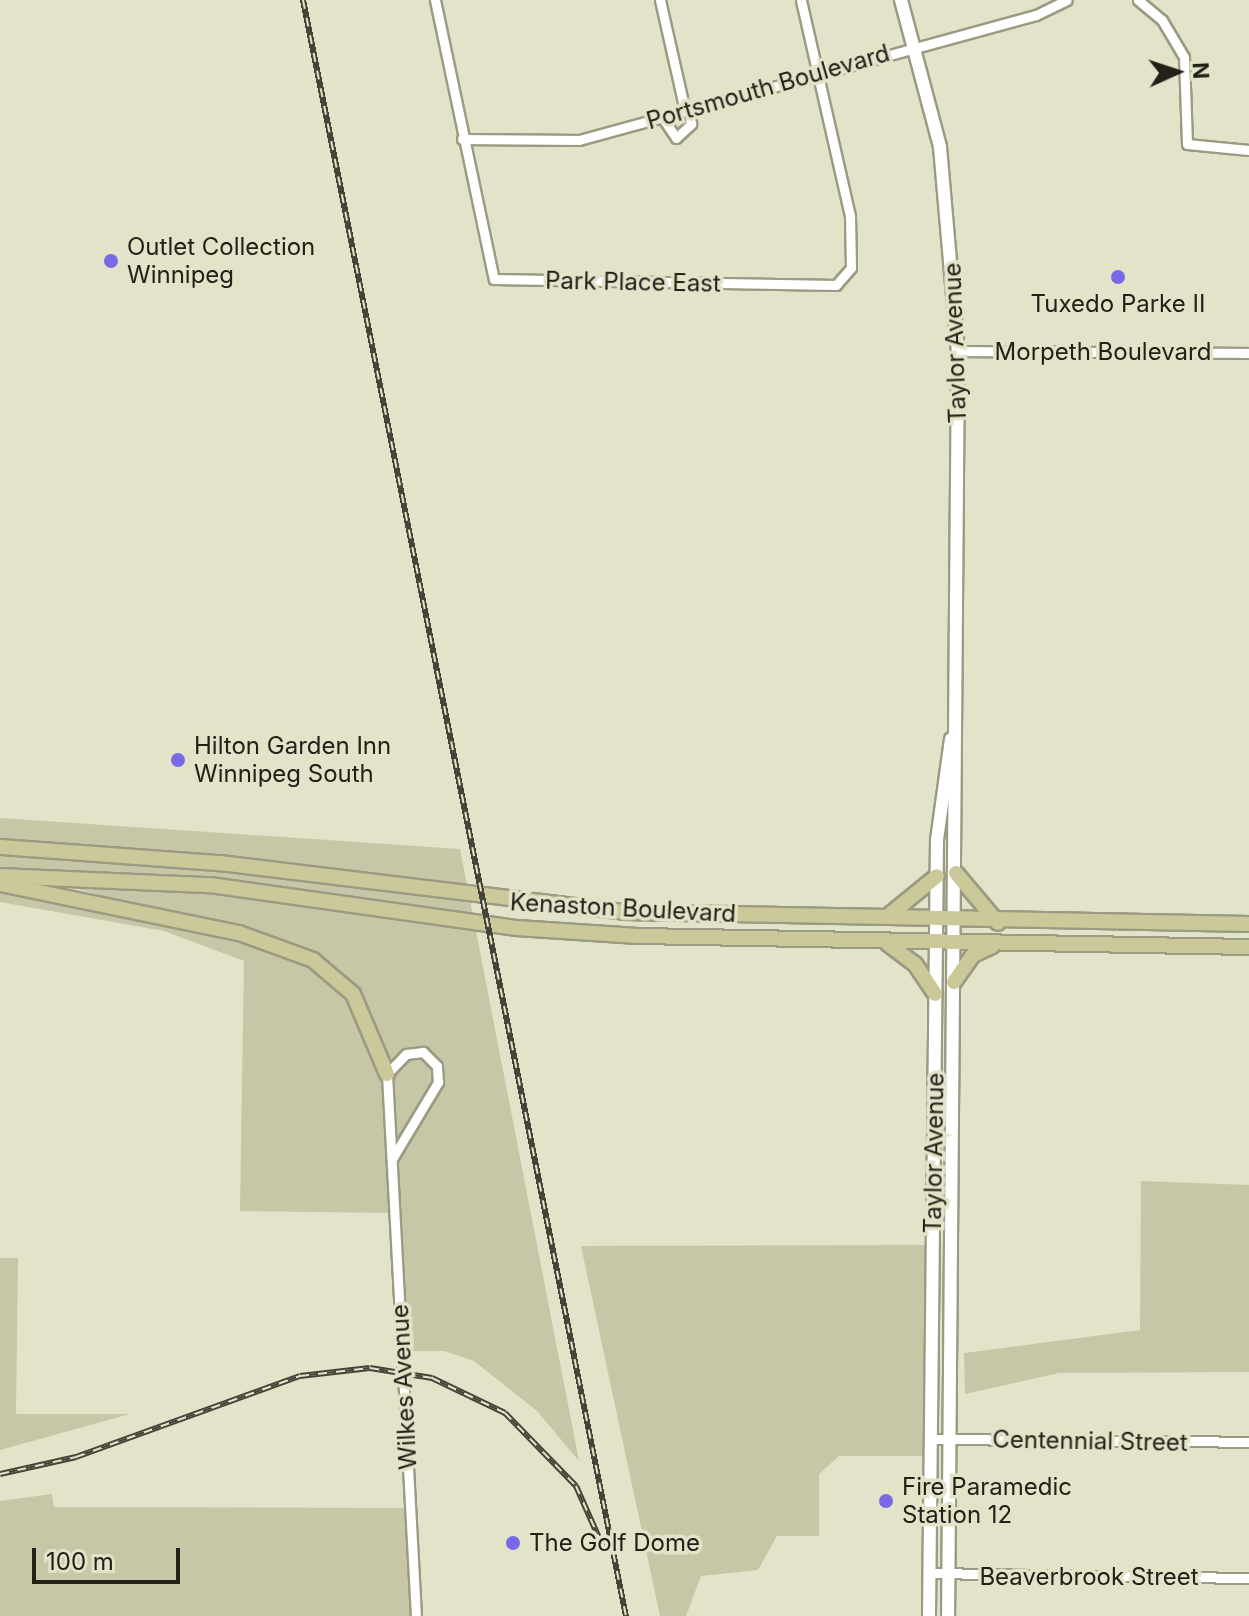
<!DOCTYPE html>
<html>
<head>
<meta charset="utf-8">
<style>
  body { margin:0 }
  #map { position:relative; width:1249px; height:1616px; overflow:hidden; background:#e3e3c9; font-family:Inter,sans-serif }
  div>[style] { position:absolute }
  .green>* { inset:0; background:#c7c6a7 }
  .roads { filter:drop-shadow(2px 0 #9b9a82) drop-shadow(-2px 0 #9b9a82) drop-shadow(0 2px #9b9a82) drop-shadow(0 -2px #9b9a82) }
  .street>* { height:9px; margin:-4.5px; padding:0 4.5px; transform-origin:4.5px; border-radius:4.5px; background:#fff }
  .secondary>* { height:12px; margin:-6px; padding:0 6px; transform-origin:6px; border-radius:6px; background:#fff }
  .primary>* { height:14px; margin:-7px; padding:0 7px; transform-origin:7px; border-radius:7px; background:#cbc89a }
  .rail>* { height:6px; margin-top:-3px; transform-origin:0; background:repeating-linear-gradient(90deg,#e3e3c9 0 9px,#454438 0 18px); box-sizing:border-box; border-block:2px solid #454438 }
  .dots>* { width:22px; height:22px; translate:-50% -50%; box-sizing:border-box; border:4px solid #e3e3c9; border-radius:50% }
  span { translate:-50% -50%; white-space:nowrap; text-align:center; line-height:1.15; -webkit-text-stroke:7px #e3e3c9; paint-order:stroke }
  .street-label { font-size:24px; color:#222118 }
  .poi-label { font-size:24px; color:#222118 }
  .left { translate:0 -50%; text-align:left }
  .north { position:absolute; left:1137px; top:32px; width:80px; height:80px; -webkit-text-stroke:6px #e3e3c9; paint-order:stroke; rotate:87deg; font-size:22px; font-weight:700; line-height:32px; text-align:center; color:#222118 }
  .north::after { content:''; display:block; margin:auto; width:28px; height:36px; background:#222118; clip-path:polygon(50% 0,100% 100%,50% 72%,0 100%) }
  .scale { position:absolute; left:32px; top:1548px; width:148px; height:36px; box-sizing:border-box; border:4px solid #222118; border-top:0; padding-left:10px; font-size:24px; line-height:28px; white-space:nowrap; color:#222118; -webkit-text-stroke:6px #e3e3c9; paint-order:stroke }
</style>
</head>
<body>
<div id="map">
  <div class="green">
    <i style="clip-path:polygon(0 818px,460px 849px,579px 1461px,537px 1411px,474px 1361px,444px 1351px,402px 1351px,394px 1213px,240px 1211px,244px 961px,164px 931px,0 902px,0 892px,219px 928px,63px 885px,0 887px)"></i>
    <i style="clip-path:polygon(1141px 1181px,1249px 1185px,1249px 1372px,1059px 1373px,965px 1394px,964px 1353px,1140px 1330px)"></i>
    <i style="clip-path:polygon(933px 1245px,931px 1456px,839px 1456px,819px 1474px,819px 1536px,777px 1536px,758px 1570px,701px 1576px,686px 1616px,660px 1616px,581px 1246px)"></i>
    <i style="clip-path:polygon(0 1258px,18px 1258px,16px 1414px,130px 1414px,0 1450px)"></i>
    <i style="clip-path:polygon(52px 1494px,54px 1507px,410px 1508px,416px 1616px,0 1616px,0 1501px)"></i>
  </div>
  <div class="roads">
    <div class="street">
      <i style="left:435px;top:0;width:285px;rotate:78.1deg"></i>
      <i style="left:494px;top:279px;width:342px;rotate:1deg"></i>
      <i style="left:836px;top:285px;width:23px;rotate:-49deg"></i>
      <i style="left:851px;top:268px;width:52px;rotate:-91.1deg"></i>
      <i style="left:850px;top:216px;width:221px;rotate:-102.8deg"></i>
      <i style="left:660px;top:0;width:114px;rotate:77.3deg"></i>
      <i style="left:1138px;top:0;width:31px;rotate:40deg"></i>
      <i style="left:1162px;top:20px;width:43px;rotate:59.3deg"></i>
      <i style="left:1184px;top:57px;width:87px;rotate:88deg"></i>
      <i style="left:1187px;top:144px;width:62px;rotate:5.5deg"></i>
      <i style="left:662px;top:117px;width:25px;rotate:56deg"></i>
      <i style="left:676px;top:138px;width:21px;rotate:-43deg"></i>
      <i style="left:691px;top:124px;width:14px;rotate:-98deg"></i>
      <i style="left:462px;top:139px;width:117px;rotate:0.5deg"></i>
      <i style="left:579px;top:140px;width:474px;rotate:-15.3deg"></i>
      <i style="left:1036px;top:15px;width:34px;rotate:-26deg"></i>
      <i style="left:958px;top:351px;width:291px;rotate:0.4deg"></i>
      <i style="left:392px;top:1159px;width:90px;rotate:-59.1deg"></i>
      <i style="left:438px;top:1082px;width:16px;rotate:-94deg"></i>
      <i style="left:437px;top:1066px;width:20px;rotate:-135deg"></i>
      <i style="left:423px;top:1052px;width:17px;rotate:173deg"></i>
      <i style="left:406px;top:1054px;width:28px;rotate:134deg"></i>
      <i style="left:387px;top:1074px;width:543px;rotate:86.94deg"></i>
      <i style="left:931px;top:1439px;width:318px;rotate:0.5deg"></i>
      <i style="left:929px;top:1573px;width:320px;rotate:0.9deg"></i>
    </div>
    <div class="secondary">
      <i style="left:901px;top:0;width:152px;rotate:75.1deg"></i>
      <i style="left:940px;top:147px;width:205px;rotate:85deg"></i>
      <i style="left:958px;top:351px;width:1265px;rotate:90.45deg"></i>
      <i style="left:929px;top:1616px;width:776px;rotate:-89.41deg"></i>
      <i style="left:937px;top:840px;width:102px;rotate:-82.1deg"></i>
    </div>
    <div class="primary">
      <i style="left:0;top:847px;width:221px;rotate:4.2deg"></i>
      <i style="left:220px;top:863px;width:407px;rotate:6.9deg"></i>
      <i style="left:624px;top:912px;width:625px;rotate:1.1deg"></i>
      <i style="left:956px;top:873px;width:65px;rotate:50deg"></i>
      <i style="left:0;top:876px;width:210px;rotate:2.5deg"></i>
      <i style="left:210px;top:885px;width:310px;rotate:8deg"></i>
      <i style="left:517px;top:928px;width:121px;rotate:3.8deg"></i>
      <i style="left:638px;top:936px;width:611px;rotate:1.03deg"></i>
      <i style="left:0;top:884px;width:244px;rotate:11.6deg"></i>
      <i style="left:239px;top:933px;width:79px;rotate:20deg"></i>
      <i style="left:313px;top:960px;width:52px;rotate:40.4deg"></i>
      <i style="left:353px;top:994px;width:87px;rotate:67deg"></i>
      <i style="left:888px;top:916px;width:63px;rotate:-39.2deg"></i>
      <i style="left:888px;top:944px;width:34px;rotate:37deg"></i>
      <i style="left:915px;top:964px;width:36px;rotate:56deg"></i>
      <i style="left:954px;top:982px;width:33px;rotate:-55deg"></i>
      <i style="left:973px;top:955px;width:21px;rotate:-25deg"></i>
    </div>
  </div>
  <div class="rail">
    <i style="left:303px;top:0;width:1648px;rotate:78.7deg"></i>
    <i style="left:0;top:1474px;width:78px;rotate:-12.6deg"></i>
    <i style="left:76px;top:1457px;width:238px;rotate:-19.9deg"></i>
    <i style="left:300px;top:1376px;width:70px;rotate:-6.5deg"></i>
    <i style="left:370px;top:1368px;width:63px;rotate:9.2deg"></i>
    <i style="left:432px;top:1378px;width:81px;rotate:25.6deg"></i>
    <i style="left:505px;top:1413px;width:102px;rotate:45.8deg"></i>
    <i style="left:576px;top:1486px;width:67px;rotate:66.1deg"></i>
  </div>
  <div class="dots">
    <i style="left:111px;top:261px;background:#7a69e4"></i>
    <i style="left:1118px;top:277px;background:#7a69e4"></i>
    <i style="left:178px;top:760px;background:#7a69e4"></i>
    <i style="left:886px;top:1501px;background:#7a69e4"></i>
    <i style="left:513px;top:1543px;background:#7a69e4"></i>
  </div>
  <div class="street-label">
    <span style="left:768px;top:87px;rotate:-16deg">Portsmouth Boulevard</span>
    <span style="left:633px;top:282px;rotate:1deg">Park Place East</span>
    <span style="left:955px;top:343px;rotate:-92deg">Taylor Avenue</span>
    <span style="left:1103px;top:352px">Morpeth Boulevard</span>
    <span style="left:623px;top:908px;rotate:3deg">Kenaston Boulevard</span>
    <span style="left:934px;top:1153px;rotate:-89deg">Taylor Avenue</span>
    <span style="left:404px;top:1387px;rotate:-93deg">Wilkes Avenue</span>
    <span style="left:1090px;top:1441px;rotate:1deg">Centennial Street</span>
    <span style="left:1089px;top:1577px">Beaverbrook Street</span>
  </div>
  <div class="poi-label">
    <span class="left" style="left:127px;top:261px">Outlet Collection<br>Winnipeg</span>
    <span style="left:1118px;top:304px">Tuxedo Parke II</span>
    <span class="left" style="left:194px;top:760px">Hilton Garden Inn<br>Winnipeg South</span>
    <span class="left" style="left:902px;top:1501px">Fire Paramedic<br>Station 12</span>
    <span class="left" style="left:529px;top:1543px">The Golf Dome</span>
  </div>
  <div class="north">N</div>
  <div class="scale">100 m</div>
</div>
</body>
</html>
